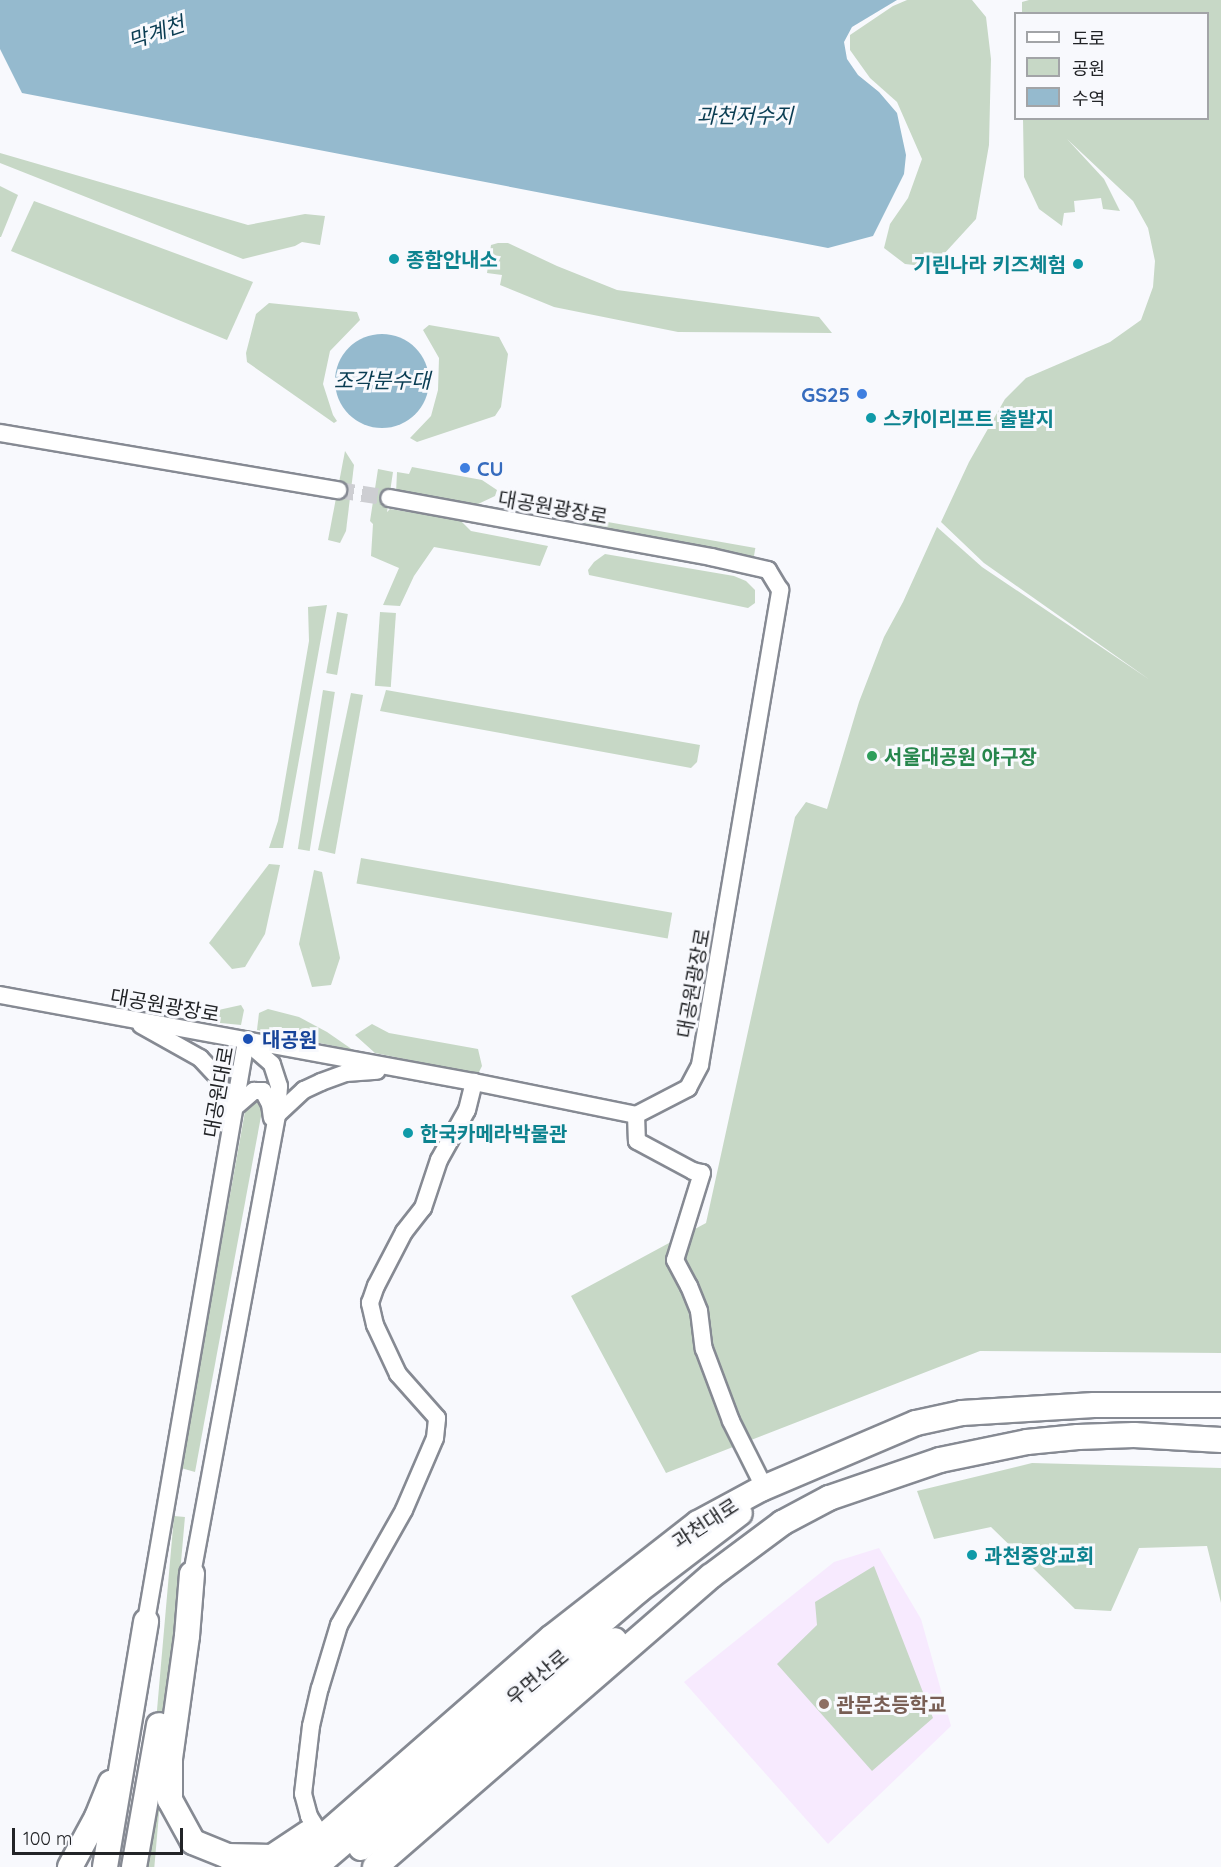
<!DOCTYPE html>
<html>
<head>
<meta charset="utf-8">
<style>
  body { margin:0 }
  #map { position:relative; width:1221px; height:1867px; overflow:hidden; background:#f8f9fd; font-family:Quicksand,"Noto Sans KR",sans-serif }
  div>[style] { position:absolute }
  .education>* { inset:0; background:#f7eafe }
  .green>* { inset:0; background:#c7d8c6; transform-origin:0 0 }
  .water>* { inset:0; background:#95bace }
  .round { border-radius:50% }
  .minor-tunnel>* { height:16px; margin-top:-8px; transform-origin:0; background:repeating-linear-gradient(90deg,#cdced2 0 16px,transparent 0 24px) }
  .roads { filter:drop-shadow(2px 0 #868a93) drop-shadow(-2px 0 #868a93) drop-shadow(0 2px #868a93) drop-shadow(0 -2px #868a93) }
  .minor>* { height:16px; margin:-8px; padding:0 8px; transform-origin:8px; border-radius:8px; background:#fff }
  .highway>* { height:24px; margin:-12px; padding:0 12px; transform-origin:12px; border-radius:12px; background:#fff }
  .dots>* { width:16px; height:16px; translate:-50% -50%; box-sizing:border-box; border:3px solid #f8f9fd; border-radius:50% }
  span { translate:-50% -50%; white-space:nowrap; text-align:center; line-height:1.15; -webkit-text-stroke:6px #f8f9fd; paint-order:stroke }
  .culture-label { font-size:20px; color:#0d838f; font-weight:700 }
  .left { translate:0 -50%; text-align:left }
  .right { translate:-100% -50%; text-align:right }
  .shop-label { font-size:20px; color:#366cbe; font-weight:700 }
  .street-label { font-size:20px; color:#222427 }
  .leisure-label { font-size:20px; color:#27864d; font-weight:700 }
  .transit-label { font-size:20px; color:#164399; font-weight:700 }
  .education-label { font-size:20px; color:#785e54; font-weight:700 }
  .water-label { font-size:21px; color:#093c52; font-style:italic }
  .legend { position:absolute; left:1014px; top:12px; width:195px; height:108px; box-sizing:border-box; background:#f8f9fd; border:2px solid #a2a4a7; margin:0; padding:8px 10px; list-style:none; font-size:18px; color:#222427 }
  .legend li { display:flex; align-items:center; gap:12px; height:30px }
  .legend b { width:30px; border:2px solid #a2a4a7 }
  .scale { position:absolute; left:12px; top:1828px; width:171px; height:27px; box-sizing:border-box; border:3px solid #222427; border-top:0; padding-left:8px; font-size:18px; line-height:21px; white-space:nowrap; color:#222427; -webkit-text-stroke:4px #f8f9fd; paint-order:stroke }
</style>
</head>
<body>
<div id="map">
  <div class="education">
    <i style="clip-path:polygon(879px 1548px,921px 1619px,951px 1726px,828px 1844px,684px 1682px,834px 1562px)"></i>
  </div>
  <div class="green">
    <i style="clip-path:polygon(907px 0,972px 0,986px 17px,991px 59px,989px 145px,976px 219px,932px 267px,905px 264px,884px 248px,890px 224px,908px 198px,922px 159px,897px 102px,870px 78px,850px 50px,850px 35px,893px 6px)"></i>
    <i style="clip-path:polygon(1029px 0,1221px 0,1221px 1353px,980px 1351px,666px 1473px,571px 1296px,706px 1223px,795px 817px,806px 802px,827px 809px,859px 702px,884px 637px,903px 602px,937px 527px,982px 567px,1150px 680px,984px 563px,941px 522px,969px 462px,1005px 399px,1026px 378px,1110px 342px,1141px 320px,1153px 287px,1155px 261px,1148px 228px,1133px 201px,1067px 139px,1104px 179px,1120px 211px,1103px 209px,1101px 198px,1074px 201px,1075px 212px,1064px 213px,1062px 226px,1039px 209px,1024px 177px,1023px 119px,1208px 118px,1208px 14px,1022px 13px,1022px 2px)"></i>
    <i style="clip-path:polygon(0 153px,248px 225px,305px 214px,325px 216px,320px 245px,302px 242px,295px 246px,243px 259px,0 163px)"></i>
    <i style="clip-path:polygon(0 186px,18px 195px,1px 237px,0 237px)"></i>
    <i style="clip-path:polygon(34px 201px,253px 282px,227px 340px,11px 251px)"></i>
    <i style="clip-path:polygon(498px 243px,508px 243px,557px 266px,617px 290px,819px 317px,832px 333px,678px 332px,554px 307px,500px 285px,502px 275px,487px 273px,491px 245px)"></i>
    <i style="clip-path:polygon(269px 303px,357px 312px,360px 320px,330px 351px,323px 384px,333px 415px,337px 421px,334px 423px,247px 362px,246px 353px,256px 314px)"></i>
    <i style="clip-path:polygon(429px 325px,499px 337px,508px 354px,501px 407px,495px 416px,417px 442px,410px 438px,431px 416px,438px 390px,439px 358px,423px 330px)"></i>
    <i style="clip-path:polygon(345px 451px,354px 465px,346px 531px,340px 543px,328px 540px)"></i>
    <i style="clip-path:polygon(412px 467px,482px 480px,497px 490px,495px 496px,476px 505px,396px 493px,397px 472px,409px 474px)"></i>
    <i style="clip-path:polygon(378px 469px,393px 472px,387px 512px,390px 509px,460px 520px,471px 531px,548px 546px,540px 566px,434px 547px,414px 576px,400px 606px,383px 605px,399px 568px,371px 556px,373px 524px,370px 521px)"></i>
    <i style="left:585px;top:518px;width:173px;height:13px;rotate:10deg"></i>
    <i style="clip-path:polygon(605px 554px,734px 576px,746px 581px,755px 590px,755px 603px,748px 608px,589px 575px,588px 570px,594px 562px)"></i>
    <i style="clip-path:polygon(327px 605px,283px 848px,269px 848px,278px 821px,309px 641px,308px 607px)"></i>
    <i style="left:337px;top:612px;width:11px;height:62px;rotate:10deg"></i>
    <i style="left:380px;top:612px;width:16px;height:74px;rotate:4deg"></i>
    <i style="left:323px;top:690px;width:12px;height:161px;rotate:9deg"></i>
    <i style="clip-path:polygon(386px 690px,700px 745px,697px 762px,691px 768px,380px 711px)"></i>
    <i style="clip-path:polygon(351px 693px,363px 695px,335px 854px,318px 850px)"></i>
    <i style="left:361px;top:858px;width:316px;height:26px;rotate:10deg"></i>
    <i style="clip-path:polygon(269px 864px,280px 865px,265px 934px,245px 967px,232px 969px,209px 943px)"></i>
    <i style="clip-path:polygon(314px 870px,322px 872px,340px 958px,331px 985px,312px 987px,299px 944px)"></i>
    <i style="clip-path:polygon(241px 1005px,244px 1010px,241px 1025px,190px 1020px,214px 1011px)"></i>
    <i style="clip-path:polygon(268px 1009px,299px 1017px,327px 1032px,353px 1050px,257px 1030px,259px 1013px)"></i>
    <i style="clip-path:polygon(372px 1024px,389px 1033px,478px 1049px,482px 1066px,478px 1074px,375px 1053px,355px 1035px)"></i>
    <i style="clip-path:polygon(252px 1101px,260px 1103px,262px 1111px,195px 1472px,181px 1468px,246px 1106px)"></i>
    <i style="clip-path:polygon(1032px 1463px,1221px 1468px,1221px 1603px,1207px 1546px,1139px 1548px,1111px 1611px,1075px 1609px,991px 1527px,934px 1539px,917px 1491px)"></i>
    <i style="left:174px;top:1516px;width:11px;height:357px;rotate:5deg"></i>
    <i style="clip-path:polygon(874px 1566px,933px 1718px,872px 1771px,777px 1664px,817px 1625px,815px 1602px)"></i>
  </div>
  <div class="water">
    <i style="clip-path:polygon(0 0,897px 0,852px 27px,844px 42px,847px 59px,858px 75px,879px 92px,897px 113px,906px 155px,904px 174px,873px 236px,828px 248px,22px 93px,0 49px)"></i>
    <i class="round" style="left:335px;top:334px;width:94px;height:94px"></i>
  </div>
  <div class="minor-tunnel">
    <i style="left:338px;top:490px;width:52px;rotate:8.9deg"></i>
  </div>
  <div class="roads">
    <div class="minor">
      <i style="left:0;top:433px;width:343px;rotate:9.6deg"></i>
      <i style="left:0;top:995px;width:482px;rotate:10.4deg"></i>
      <i style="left:474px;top:1082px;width:165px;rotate:11.5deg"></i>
      <i style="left:636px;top:1115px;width:59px;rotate:-27.4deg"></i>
      <i style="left:688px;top:1088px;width:26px;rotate:-62deg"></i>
      <i style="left:700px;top:1065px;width:482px;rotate:-80.4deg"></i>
      <i style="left:780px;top:590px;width:23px;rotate:-121deg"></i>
      <i style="left:768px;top:570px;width:58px;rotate:-167.2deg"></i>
      <i style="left:711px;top:557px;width:327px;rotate:-169.6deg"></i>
      <i style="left:141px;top:1025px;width:68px;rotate:29.2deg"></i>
      <i style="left:200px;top:1058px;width:26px;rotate:47deg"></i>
      <i style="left:218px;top:1077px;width:42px;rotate:77.6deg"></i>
      <i style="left:233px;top:1109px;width:28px;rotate:-41deg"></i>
      <i style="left:254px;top:1091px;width:9px"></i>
      <i style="left:263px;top:1091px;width:15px;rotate:62deg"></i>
      <i style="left:270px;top:1104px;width:14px;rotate:82deg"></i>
      <i style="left:277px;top:1115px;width:37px;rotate:-43deg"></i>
      <i style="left:304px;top:1090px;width:19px;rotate:-25deg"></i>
      <i style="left:321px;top:1082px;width:27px;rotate:-20deg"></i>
      <i style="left:346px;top:1073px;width:31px;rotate:-4deg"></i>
      <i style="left:636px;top:1115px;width:26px;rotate:88deg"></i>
      <i style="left:637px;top:1141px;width:64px;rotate:28.2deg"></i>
      <i style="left:693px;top:1171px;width:9px;rotate:13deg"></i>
      <i style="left:702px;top:1173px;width:91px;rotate:107.2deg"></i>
      <i style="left:675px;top:1260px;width:30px;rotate:62deg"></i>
      <i style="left:689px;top:1286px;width:27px;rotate:68deg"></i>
      <i style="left:699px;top:1311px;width:38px;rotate:83deg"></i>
      <i style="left:704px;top:1349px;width:77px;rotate:69.4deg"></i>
      <i style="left:731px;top:1421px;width:74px;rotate:63.4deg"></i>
      <i style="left:192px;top:1574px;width:467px;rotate:-79.5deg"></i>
      <i style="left:277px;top:1115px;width:29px;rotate:-86deg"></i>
      <i style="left:279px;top:1086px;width:23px;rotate:-108deg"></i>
      <i style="left:272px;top:1064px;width:35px;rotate:-139deg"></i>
      <i style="left:146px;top:1621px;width:589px;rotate:-80.22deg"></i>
      <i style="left:317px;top:1829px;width:15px;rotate:-122deg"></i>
      <i style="left:309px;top:1816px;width:23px;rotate:-105deg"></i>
      <i style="left:303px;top:1794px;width:68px;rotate:-83.3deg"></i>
      <i style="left:311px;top:1726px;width:39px;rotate:-77deg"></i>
      <i style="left:320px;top:1688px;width:66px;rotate:-73.2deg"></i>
      <i style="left:339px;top:1625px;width:132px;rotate:-60.5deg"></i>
      <i style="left:404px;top:1510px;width:78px;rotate:-66.7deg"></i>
      <i style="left:435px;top:1438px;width:20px;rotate:-84deg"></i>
      <i style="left:437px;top:1418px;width:59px;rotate:-131.6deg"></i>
      <i style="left:398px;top:1374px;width:54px;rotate:-115.1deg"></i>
      <i style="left:375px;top:1325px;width:23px;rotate:-103deg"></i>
      <i style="left:370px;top:1303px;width:18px;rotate:-71deg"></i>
      <i style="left:376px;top:1286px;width:61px;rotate:-62.6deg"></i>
      <i style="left:404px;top:1232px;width:31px;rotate:-52deg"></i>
      <i style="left:423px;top:1208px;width:51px;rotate:-71.6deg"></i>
      <i style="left:439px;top:1160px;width:57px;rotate:-60.8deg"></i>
      <i style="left:467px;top:1110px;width:29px;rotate:-76deg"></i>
    </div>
    <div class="highway">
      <i style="left:192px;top:1574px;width:62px;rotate:94.6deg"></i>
      <i style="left:187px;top:1636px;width:124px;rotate:97.9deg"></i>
      <i style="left:170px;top:1759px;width:41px;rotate:90deg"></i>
      <i style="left:170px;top:1800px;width:48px;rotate:61.3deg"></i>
      <i style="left:193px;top:1842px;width:37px;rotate:22deg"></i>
      <i style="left:227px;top:1856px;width:45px;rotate:1.3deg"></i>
      <i style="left:272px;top:1857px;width:43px;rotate:-33.7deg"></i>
      <i style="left:361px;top:1848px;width:328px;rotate:-39.3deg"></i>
      <i style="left:70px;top:1867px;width:57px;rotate:-61.6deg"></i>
      <i style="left:97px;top:1817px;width:37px;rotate:-68deg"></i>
      <i style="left:105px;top:1867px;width:249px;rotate:-80.5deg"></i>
      <i style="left:134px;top:1867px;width:144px;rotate:-80deg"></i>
      <i style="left:288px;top:1867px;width:350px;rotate:-41.1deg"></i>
      <i style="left:552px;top:1637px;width:185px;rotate:-38deg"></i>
      <i style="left:698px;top:1523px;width:72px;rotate:-28.4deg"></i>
      <i style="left:761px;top:1489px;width:168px;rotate:-23.1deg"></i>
      <i style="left:916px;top:1423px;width:47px;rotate:-12.3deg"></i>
      <i style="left:962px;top:1413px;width:132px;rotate:-3.5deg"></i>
      <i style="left:1094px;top:1405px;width:127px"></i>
      <i style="left:315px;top:1867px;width:425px;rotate:-40.5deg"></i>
      <i style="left:638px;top:1591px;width:128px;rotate:-37.4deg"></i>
      <i style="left:375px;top:1867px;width:444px;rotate:-40.9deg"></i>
      <i style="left:711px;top:1576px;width:89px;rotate:-36.7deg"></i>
      <i style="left:782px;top:1523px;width:53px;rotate:-28deg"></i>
      <i style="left:829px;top:1498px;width:117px;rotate:-18.9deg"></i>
      <i style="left:940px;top:1460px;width:89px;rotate:-11.7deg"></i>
      <i style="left:1027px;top:1442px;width:51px;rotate:-5.6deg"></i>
      <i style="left:1078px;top:1437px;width:56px;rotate:-2deg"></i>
      <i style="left:1134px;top:1435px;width:87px;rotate:3.3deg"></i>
    </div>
  </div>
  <div class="dots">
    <i style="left:394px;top:259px;background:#0f9aa8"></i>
    <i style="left:1078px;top:264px;background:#0f9aa8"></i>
    <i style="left:862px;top:394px;background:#3f7fe0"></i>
    <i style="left:871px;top:418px;background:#0f9aa8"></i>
    <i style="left:465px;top:468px;background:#3f7fe0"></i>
    <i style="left:872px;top:756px;background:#2e9e5b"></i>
    <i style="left:248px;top:1039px;background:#1a4fb4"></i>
    <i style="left:408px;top:1133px;background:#0f9aa8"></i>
    <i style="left:972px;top:1555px;background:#0f9aa8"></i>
    <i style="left:824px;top:1704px;background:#8d6e63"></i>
  </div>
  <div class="culture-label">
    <span class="left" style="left:406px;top:259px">종합안내소</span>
    <span class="right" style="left:1066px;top:264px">기린나라 키즈체험</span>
    <span class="left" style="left:883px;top:418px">스카이리프트 출발지</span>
    <span class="left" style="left:420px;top:1133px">한국카메라박물관</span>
    <span class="left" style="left:984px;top:1555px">과천중앙교회</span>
  </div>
  <div class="shop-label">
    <span class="right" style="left:850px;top:394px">GS25</span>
    <span class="left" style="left:477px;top:468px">CU</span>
  </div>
  <div class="street-label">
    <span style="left:553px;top:507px;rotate:10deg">대공원광장로</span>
    <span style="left:693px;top:983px;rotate:-80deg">대공원광장로</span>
    <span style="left:165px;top:1005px;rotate:10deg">대공원광장로</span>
    <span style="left:218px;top:1092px;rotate:-80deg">대공원대로</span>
    <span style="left:705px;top:1523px;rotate:-33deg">과천대로</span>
    <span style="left:537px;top:1677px;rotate:-40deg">우면산로</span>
  </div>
  <div class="leisure-label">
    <span class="left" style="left:884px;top:756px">서울대공원 야구장</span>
  </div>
  <div class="transit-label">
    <span class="left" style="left:262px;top:1039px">대공원</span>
  </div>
  <div class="education-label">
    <span class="left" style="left:836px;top:1704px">관문초등학교</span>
  </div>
  <div class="water-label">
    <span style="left:156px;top:32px;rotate:-19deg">막계천</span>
    <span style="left:745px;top:115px">과천저수지</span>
    <span style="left:382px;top:380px">조각분수대</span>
  </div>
  <ul class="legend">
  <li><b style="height:8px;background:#fff"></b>도로</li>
  <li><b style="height:16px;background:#c7d8c6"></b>공원</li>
  <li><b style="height:16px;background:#95bace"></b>수역</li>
  </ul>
  <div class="scale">100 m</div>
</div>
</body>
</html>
